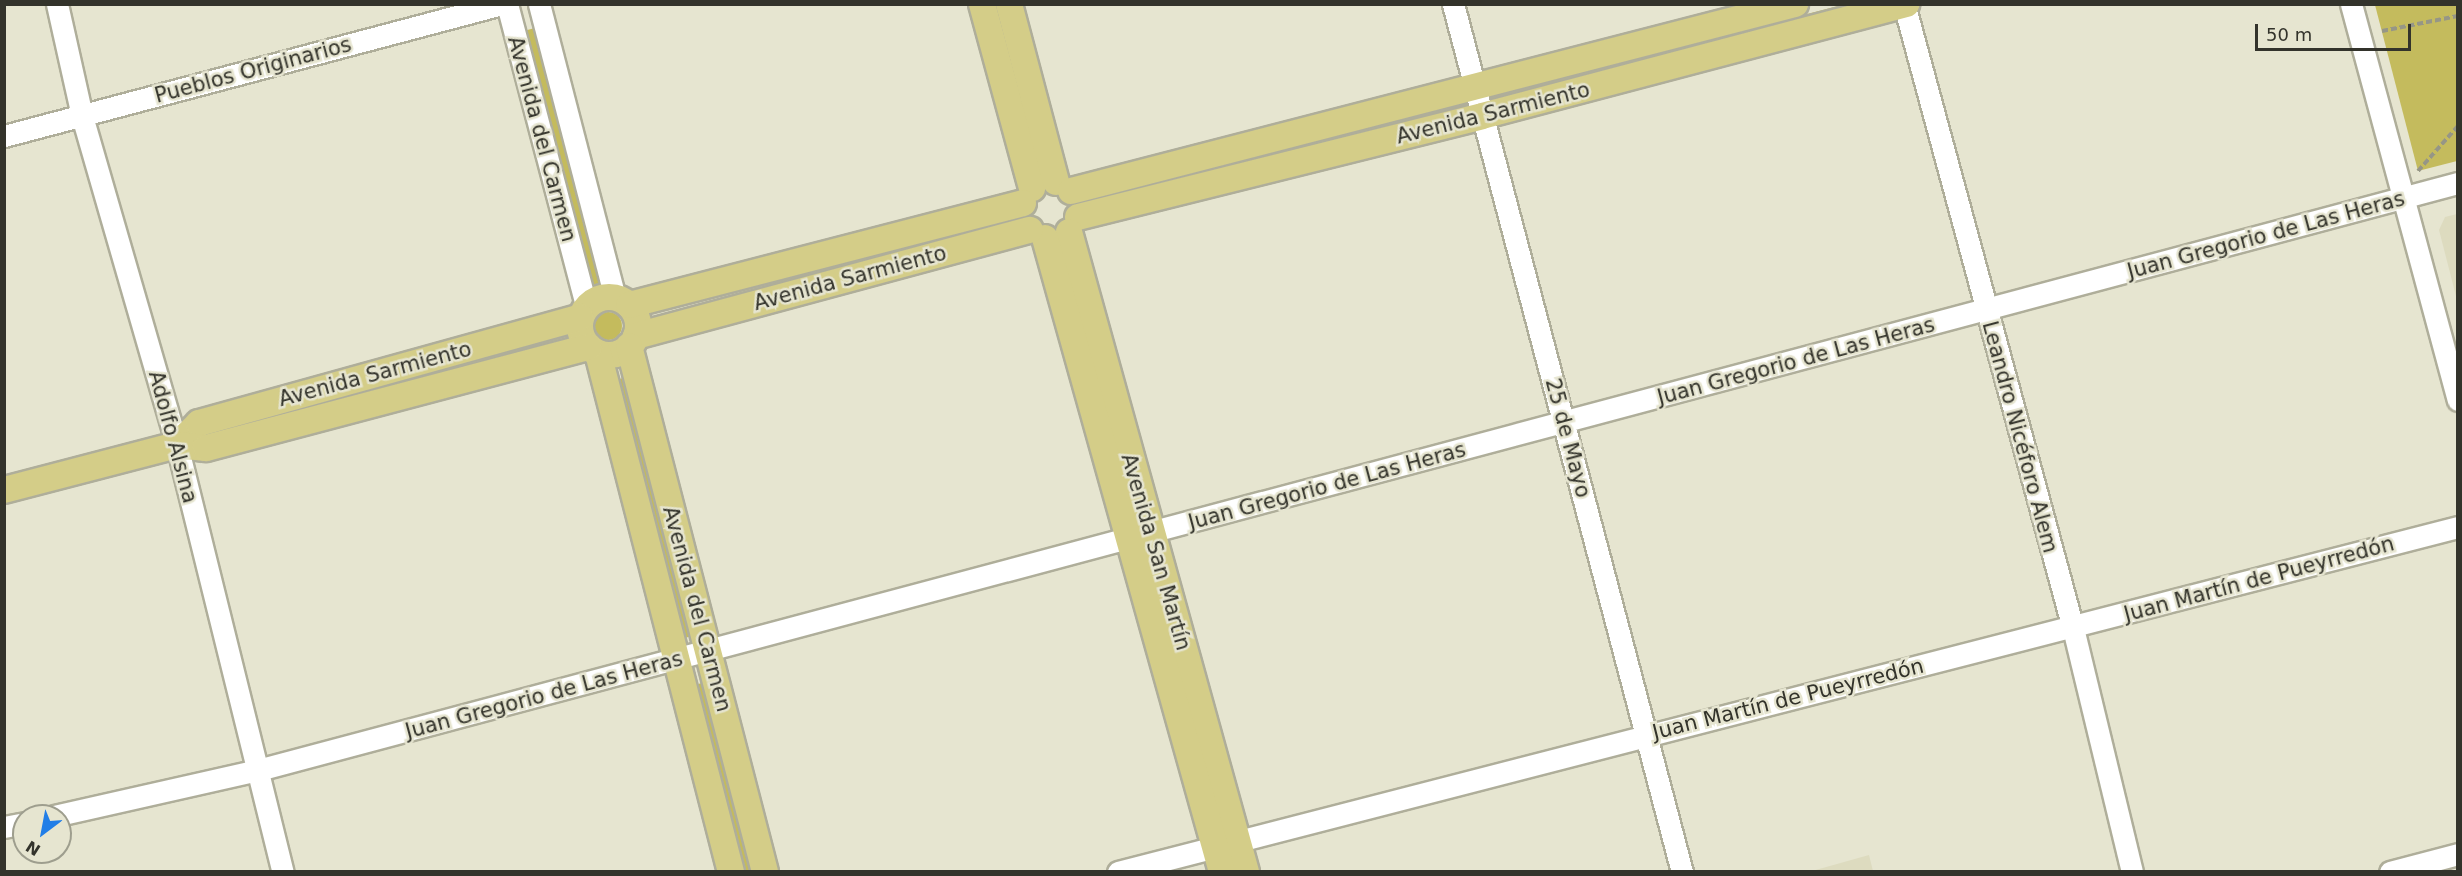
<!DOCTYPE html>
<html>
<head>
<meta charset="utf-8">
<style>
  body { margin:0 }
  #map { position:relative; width:2462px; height:876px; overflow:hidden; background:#e6e5d0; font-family:"DejaVu Sans",sans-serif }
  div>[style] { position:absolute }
  .built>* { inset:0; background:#dddbbf }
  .green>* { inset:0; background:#c4bb5d; transform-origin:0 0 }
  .round { border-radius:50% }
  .path>* { height:4px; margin-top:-2px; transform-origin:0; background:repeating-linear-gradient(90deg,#969686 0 6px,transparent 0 9px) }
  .roads { filter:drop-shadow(2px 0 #afae9a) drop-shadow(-2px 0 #afae9a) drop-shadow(0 2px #afae9a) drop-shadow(0 -2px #afae9a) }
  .minor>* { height:21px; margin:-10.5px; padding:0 10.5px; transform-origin:10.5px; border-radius:10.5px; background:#fff }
  .major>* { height:26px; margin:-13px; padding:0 13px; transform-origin:13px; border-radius:13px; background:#d4cd88 }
  .major>.ring { margin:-13px; padding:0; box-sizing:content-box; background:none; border:26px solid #d4cd88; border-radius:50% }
  span { translate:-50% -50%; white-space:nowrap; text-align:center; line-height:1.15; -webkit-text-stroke:5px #e6e5d0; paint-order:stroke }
  .street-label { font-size:21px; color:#33332b }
  .frame { position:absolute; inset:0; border:6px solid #33332b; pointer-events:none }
  .north { position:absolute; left:12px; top:804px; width:60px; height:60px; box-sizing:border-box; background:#e6e5d0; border:2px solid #9e9e8e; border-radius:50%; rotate:212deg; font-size:16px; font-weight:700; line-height:24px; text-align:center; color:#33332b }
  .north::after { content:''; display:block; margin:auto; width:21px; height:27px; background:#217ee7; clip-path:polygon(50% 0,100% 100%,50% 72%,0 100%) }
  .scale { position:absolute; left:2255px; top:24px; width:156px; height:27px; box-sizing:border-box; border:3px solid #33332b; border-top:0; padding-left:8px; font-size:18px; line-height:21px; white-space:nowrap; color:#33332b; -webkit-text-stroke:4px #e6e5d0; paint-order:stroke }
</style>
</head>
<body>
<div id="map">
  <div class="built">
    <i style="clip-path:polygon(2457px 214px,2458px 214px,2457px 300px,2439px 230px,2445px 217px)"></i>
    <i style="clip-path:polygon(1869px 855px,1873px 871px,1812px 871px)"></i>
  </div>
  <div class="green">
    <i style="clip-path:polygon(1842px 5px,1864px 5px,1510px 97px,1508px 91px)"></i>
    <i style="clip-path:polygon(2375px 5px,2457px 5px,2457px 161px,2418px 171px)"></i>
    <i style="left:535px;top:28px;width:267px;height:11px;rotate:75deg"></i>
    <i style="left:1454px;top:105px;width:6px;height:366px;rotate:72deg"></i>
    <i style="left:1003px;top:222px;width:6px;height:367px;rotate:72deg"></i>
    <i class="round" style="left:594px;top:312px;width:28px;height:28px"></i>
    <i style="left:559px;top:339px;width:6px;height:367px;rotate:72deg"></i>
    <i style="left:627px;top:377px;width:267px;height:11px;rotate:75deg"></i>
    <i style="left:706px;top:682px;width:195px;height:11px;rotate:75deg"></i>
  </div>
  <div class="path">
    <i style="left:2382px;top:31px;width:77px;rotate:-11.2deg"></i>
    <i style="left:2418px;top:171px;width:60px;rotate:-48.4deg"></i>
  </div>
  <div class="roads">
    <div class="minor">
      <i style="left:57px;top:4px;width:115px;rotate:77.4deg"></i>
      <i style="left:82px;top:116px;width:342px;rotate:73.9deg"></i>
      <i style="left:177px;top:445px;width:440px;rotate:76.1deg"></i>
      <i style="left:507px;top:4px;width:314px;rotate:75.3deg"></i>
      <i style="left:539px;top:4px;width:304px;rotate:75.5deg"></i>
      <i style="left:1453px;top:4px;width:898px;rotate:75.22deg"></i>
      <i style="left:1904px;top:4px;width:646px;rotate:74.85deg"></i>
      <i style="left:2073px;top:628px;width:251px;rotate:76.4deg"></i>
      <i style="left:2351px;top:4px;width:410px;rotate:74.9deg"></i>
      <i style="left:4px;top:136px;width:515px;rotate:-14.85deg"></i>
      <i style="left:54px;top:816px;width:209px;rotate:-12.7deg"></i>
      <i style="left:258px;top:770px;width:2277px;rotate:-14.94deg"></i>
      <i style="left:4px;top:827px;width:20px;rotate:-11deg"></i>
      <i style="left:1118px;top:872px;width:1384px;rotate:-14.44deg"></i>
      <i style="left:2390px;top:872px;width:70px;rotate:-14.8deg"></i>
    </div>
    <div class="major">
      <i style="left:982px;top:4px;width:191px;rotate:74.8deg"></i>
      <i style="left:1009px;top:4px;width:184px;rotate:75.2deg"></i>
      <i style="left:1071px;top:191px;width:748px;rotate:-14.48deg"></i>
      <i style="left:1078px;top:217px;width:416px;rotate:-14deg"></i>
      <i style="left:1482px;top:116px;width:439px;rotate:-14.8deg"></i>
      <i style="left:1069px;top:232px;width:664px;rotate:74.54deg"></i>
      <i style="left:1045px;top:238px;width:658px;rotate:74.4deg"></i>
      <i class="ring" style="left:580px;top:297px;width:32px;height:32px"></i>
      <i style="left:629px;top:305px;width:407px;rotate:-14.5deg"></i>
      <i style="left:636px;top:336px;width:408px;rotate:-15.1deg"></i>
      <i style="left:629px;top:346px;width:543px;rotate:75.5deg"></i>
      <i style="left:598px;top:353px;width:536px;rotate:75.63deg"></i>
      <i style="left:177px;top:445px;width:31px;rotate:-45deg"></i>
      <i style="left:199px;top:423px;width:396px;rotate:-15.5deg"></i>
      <i style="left:4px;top:490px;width:179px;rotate:-14.6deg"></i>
      <i style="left:177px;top:445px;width:29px;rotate:6deg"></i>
      <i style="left:206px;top:448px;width:396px;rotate:-14.8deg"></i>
    </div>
  </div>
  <div class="street-label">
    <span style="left:253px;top:70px;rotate:-15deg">Pueblos Originarios</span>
    <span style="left:1493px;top:113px;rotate:-14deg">Avenida Sarmiento</span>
    <span style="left:542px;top:139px;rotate:75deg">Avenida del Carmen</span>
    <span style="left:2266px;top:235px;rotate:-15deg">Juan Gregorio de Las Heras</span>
    <span style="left:850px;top:278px;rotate:-15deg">Avenida Sarmiento</span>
    <span style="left:1796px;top:361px;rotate:-15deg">Juan Gregorio de Las Heras</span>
    <span style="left:375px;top:374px;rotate:-15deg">Avenida Sarmiento</span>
    <span style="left:173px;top:437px;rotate:75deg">Adolfo Alsina</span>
    <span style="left:2020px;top:437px;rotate:75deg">Leandro Nicéforo Alem</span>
    <span style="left:1568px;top:438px;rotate:75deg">25 de Mayo</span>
    <span style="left:1327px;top:486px;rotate:-15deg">Juan Gregorio de Las Heras</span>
    <span style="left:1156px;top:552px;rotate:74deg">Avenida San Martín</span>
    <span style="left:2259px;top:579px;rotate:-15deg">Juan Martín de Pueyrredón</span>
    <span style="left:697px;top:609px;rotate:75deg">Avenida del Carmen</span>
    <span style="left:544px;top:695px;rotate:-15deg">Juan Gregorio de Las Heras</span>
    <span style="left:1788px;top:699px;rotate:-14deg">Juan Martín de Pueyrredón</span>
  </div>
  <div class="frame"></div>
  <div class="north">N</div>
  <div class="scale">50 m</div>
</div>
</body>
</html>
